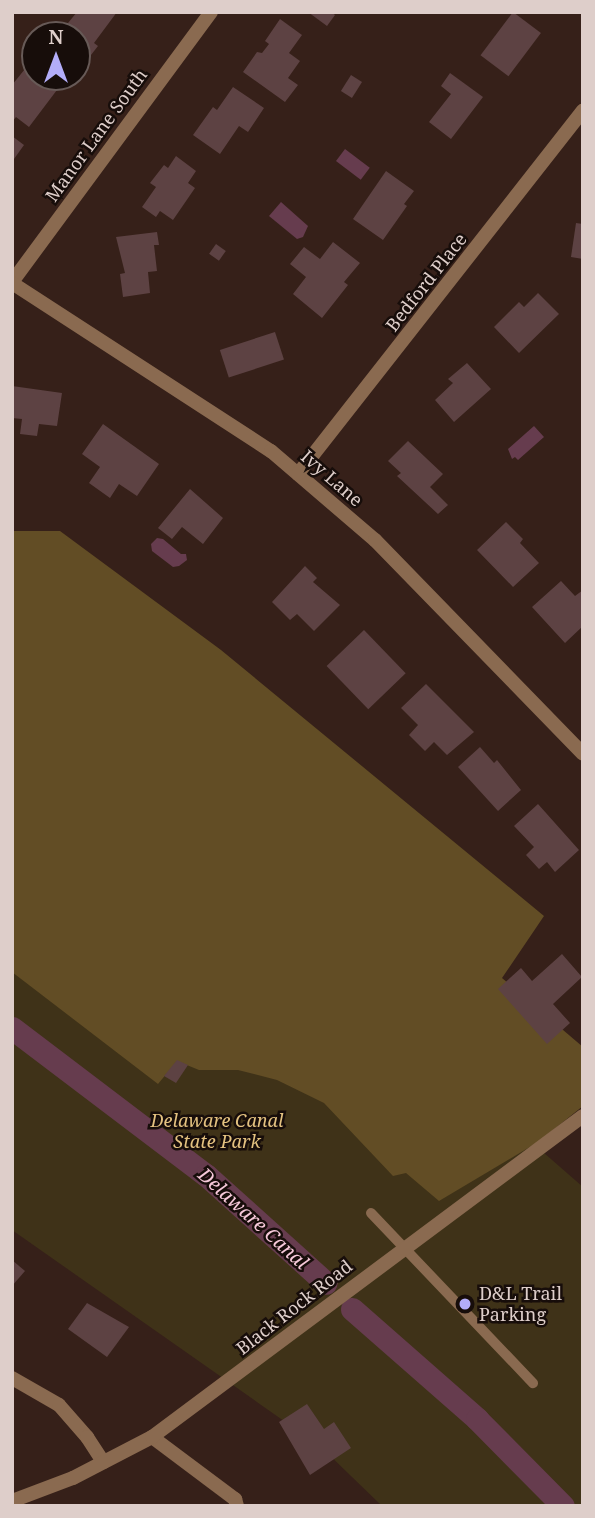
<!DOCTYPE html>
<html>
<head>
<meta charset="utf-8">
<style>
  body { margin:0 }
  #map { position:relative; width:595px; height:1518px; overflow:hidden; background:#362019; font-family:"Noto Serif",serif }
  div>[style] { position:absolute }
  .green>* { inset:0; background:#3f3218 }
  .forest>* { inset:0; background:#624d25 }
  .water>* { inset:0; background:#663c4e; transform-origin:0 0 }
  .canal>* { height:23px; margin:-11.5px; padding:0 11.5px; transform-origin:11.5px; border-radius:11.5px; background:#663c4e }
  .building>* { inset:0; background:#5d4243; transform-origin:0 0 }
  .service>* { height:10px; margin:-5px; padding:0 5px; transform-origin:5px; border-radius:5px; background:#8a6a50 }
  .minor>* { height:14px; margin:-7px; padding:0 7px; transform-origin:7px; border-radius:7px; background:#8a6a50 }
  .tertiary>* { height:14px; margin:-7px; padding:0 7px; transform-origin:7px; border-radius:7px; background:#8a6a50 }
  .dots>* { width:19px; height:19px; translate:-50% -50%; box-sizing:border-box; border:4px solid #170d0a; border-radius:50% }
  span { translate:-50% -50%; white-space:nowrap; text-align:center; line-height:1.15; -webkit-text-stroke:5px #170d0a; paint-order:stroke }
  .street-label { font-size:18px; color:#dececa }
  .park-label { font-size:18px; color:#e4c280; font-style:italic }
  .poi-label { font-size:18px; color:#dececa }
  .left { translate:0 -50%; text-align:left }
  .water-label { font-size:19px; color:#f7c9da; font-style:italic }
  .frame { position:absolute; inset:0; border:14px solid #dececa; pointer-events:none }
  .north { position:absolute; left:21px; top:21px; width:70px; height:70px; box-sizing:border-box; background:#170d0a; border:2px solid #675a57; border-radius:50%; rotate:0deg; font-size:19px; font-weight:700; line-height:28px; text-align:center; color:#dececa }
  .north::after { content:''; display:block; margin:auto; width:24px; height:32px; background:#b3adf9; clip-path:polygon(50% 0,100% 100%,50% 72%,0 100%) }
</style>
</head>
<body>
<div id="map">
  <div class="green">
    <i style="clip-path:polygon(12px 760px,322px 959px,583px 1187px,583px 1506px,382px 1506px,321px 1447px,12px 1230px)"></i>
  </div>
  <div class="forest">
    <i style="clip-path:polygon(12px 531px,60px 531px,221px 650px,544px 916px,502px 978px,583px 1047px,583px 1106px,538px 1142px,439px 1201px,406px 1173px,393px 1176px,324px 1103px,277px 1080px,238px 1070px,199px 1070px,177px 1061px,158px 1084px,12px 972px)"></i>
  </div>
  <div class="water">
    <i style="left:345px;top:149px;width:31px;height:15px;rotate:37deg"></i>
    <i style="clip-path:polygon(281px 202px,308px 226px,303px 237px,297px 239px,269px 216px)"></i>
    <i style="clip-path:polygon(534px 426px,544px 437px,518px 460px,515px 457px,512px 459px,508px 449px)"></i>
    <i style="clip-path:polygon(157px 538px,163px 539px,181px 554px,186px 554px,187px 560px,179px 566px,173px 567px,152px 551px,151px 544px)"></i>
  </div>
  <div class="canal">
    <i style="left:12px;top:1028px;width:243px;rotate:37.2deg"></i>
    <i style="left:206px;top:1175px;width:161px;rotate:42deg"></i>
    <i style="left:352px;top:1309px;width:167px;rotate:41.3deg"></i>
    <i style="left:477px;top:1419px;width:122px;rotate:45.3deg"></i>
  </div>
  <div class="building">
    <i style="clip-path:polygon(77px 12px,117px 12px,94px 43px,98px 46px,84px 64px,77px 58px,77px 35px,74px 35px,77px 31px,68px 23px)"></i>
    <i style="clip-path:polygon(308px 12px,331px 12px,335px 15px,327px 26px)"></i>
    <i style="left:513px;top:12px;width:35px;height:54px;rotate:37deg"></i>
    <i style="clip-path:polygon(280px 19px,302px 35px,289px 53px,300px 61px,288px 78px,298px 85px,285px 102px,243px 72px,257px 52px,262px 53px,269px 44px,265px 41px)"></i>
    <i style="clip-path:polygon(29px 64px,35px 69px,35px 77px,66px 78px,29px 127px,16px 117px,12px 122px,12px 85px)"></i>
    <i style="clip-path:polygon(450px 73px,483px 97px,451px 139px,429px 122px,451px 94px,441px 86px)"></i>
    <i style="left:351px;top:75px;width:13px;height:19px;rotate:32deg"></i>
    <i style="clip-path:polygon(233px 87px,264px 108px,248px 132px,239px 126px,220px 154px,193px 135px,213px 107px,217px 110px)"></i>
    <i style="clip-path:polygon(12px 136px,24px 145px,14px 159px,12px 157px)"></i>
    <i style="clip-path:polygon(176px 156px,196px 171px,188px 183px,195px 188px,173px 220px,160px 211px,156px 217px,142px 207px,156px 187px,150px 183px,164px 165px,168px 168px)"></i>
    <i style="clip-path:polygon(386px 171px,414px 191px,404px 204px,407px 206px,383px 240px,353px 219px)"></i>
    <i style="clip-path:polygon(576px 223px,583px 224px,583px 259px,571px 257px)"></i>
    <i style="clip-path:polygon(157px 232px,159px 245px,154px 245px,157px 271px,148px 272px,150px 293px,123px 297px,120px 274px,125px 273px,116px 237px)"></i>
    <i style="clip-path:polygon(333px 242px,360px 263px,344px 282px,348px 285px,322px 318px,293px 294px,306px 277px,290px 264px,304px 247px,320px 259px)"></i>
    <i style="left:216px;top:244px;width:12px;height:12px;rotate:35deg"></i>
    <i style="clip-path:polygon(538px 293px,559px 314px,519px 353px,494px 327px,519px 302px,524px 307px)"></i>
    <i style="left:275px;top:332px;width:29px;height:58px;rotate:72deg"></i>
    <i style="clip-path:polygon(467px 363px,491px 389px,454px 422px,435px 400px,453px 383px,448px 379px)"></i>
    <i style="clip-path:polygon(12px 386px,62px 393px,57px 426px,39px 424px,37px 436px,20px 434px,22px 419px,12px 418px)"></i>
    <i style="clip-path:polygon(103px 424px,159px 464px,137px 496px,119px 484px,110px 498px,89px 483px,100px 467px,82px 454px)"></i>
    <i style="clip-path:polygon(408px 441px,443px 474px,430px 487px,448px 505px,438px 514px,397px 476px,401px 473px,388px 461px)"></i>
    <i style="clip-path:polygon(190px 489px,223px 518px,203px 544px,182px 527px,172px 539px,158px 528px)"></i>
    <i style="clip-path:polygon(506px 522px,523px 539px,520px 543px,539px 563px,513px 587px,477px 550px)"></i>
    <i style="clip-path:polygon(305px 566px,317px 578px,313px 582px,340px 605px,314px 631px,297px 614px,290px 620px,272px 602px)"></i>
    <i style="clip-path:polygon(561px 581px,575px 596px,583px 590px,583px 626px,565px 643px,532px 607px)"></i>
    <i style="left:364px;top:630px;width:60px;height:52px;rotate:46deg"></i>
    <i style="clip-path:polygon(426px 684px,474px 732px,447px 755px,434px 742px,425px 751px,409px 735px,418px 725px,401px 708px)"></i>
    <i style="clip-path:polygon(480px 747px,494px 763px,497px 760px,521px 790px,498px 811px,458px 767px)"></i>
    <i style="clip-path:polygon(538px 804px,579px 850px,555px 872px,547px 862px,539px 869px,526px 855px,534px 847px,514px 826px)"></i>
    <i style="clip-path:polygon(562px 954px,582px 977px,553px 1004px,570px 1023px,547px 1044px,498px 989px,521px 968px,532px 981px)"></i>
    <i style="clip-path:polygon(177px 1060px,188px 1065px,176px 1083px,164px 1076px)"></i>
    <i style="clip-path:polygon(12px 1260px,25px 1271px,12px 1286px)"></i>
    <i style="clip-path:polygon(87px 1303px,129px 1327px,107px 1357px,68px 1329px)"></i>
    <i style="clip-path:polygon(307px 1404px,324px 1429px,334px 1422px,351px 1448px,310px 1475px,279px 1422px)"></i>
  </div>
  <div class="service">
    <i style="left:371px;top:1213px;width:235px;rotate:46.4deg"></i>
  </div>
  <div class="minor">
    <i style="left:12px;top:282px;width:335px;rotate:-53.6deg"></i>
    <i style="left:12px;top:283px;width:309px;rotate:33deg"></i>
    <i style="left:271px;top:451px;width:137px;rotate:40.6deg"></i>
    <i style="left:375px;top:540px;width:298px;rotate:45.8deg"></i>
    <i style="left:298px;top:474px;width:462px;rotate:-51.9deg"></i>
    <i style="left:12px;top:1378px;width:54px;rotate:29.9deg"></i>
    <i style="left:59px;top:1405px;width:43px;rotate:48.8deg"></i>
    <i style="left:87px;top:1437px;width:30px;rotate:57deg"></i>
    <i style="left:152px;top:1437px;width:104px;rotate:36.8deg"></i>
    <i style="left:235px;top:1499px;width:7px;rotate:74deg"></i>
  </div>
  <div class="tertiary">
    <i style="left:12px;top:1501px;width:65px;rotate:-20.7deg"></i>
    <i style="left:73px;top:1478px;width:89px;rotate:-27.4deg"></i>
    <i style="left:152px;top:1437px;width:537px;rotate:-36.68deg"></i>
  </div>
  <div class="dots">
    <i style="left:465px;top:1304px;background:#b3adf9"></i>
  </div>
  <div class="street-label">
    <span style="left:96px;top:135px;rotate:-54deg">Manor Lane South</span>
    <span style="left:426px;top:282px;rotate:-52deg">Bedford Place</span>
    <span style="left:332px;top:478px;rotate:41deg">Ivy Lane</span>
    <span style="left:294px;top:1307px;rotate:-38deg">Black Rock Road</span>
  </div>
  <div class="park-label">
    <span style="left:217px;top:1131px">Delaware Canal<br>State Park</span>
  </div>
  <div class="poi-label">
    <span class="left" style="left:479px;top:1304px">D&amp;L Trail<br>Parking</span>
  </div>
  <div class="water-label">
    <span style="left:253px;top:1219px;rotate:42deg">Delaware Canal</span>
  </div>
  <div class="frame"></div>
  <div class="north">N</div>
</div>
</body>
</html>
